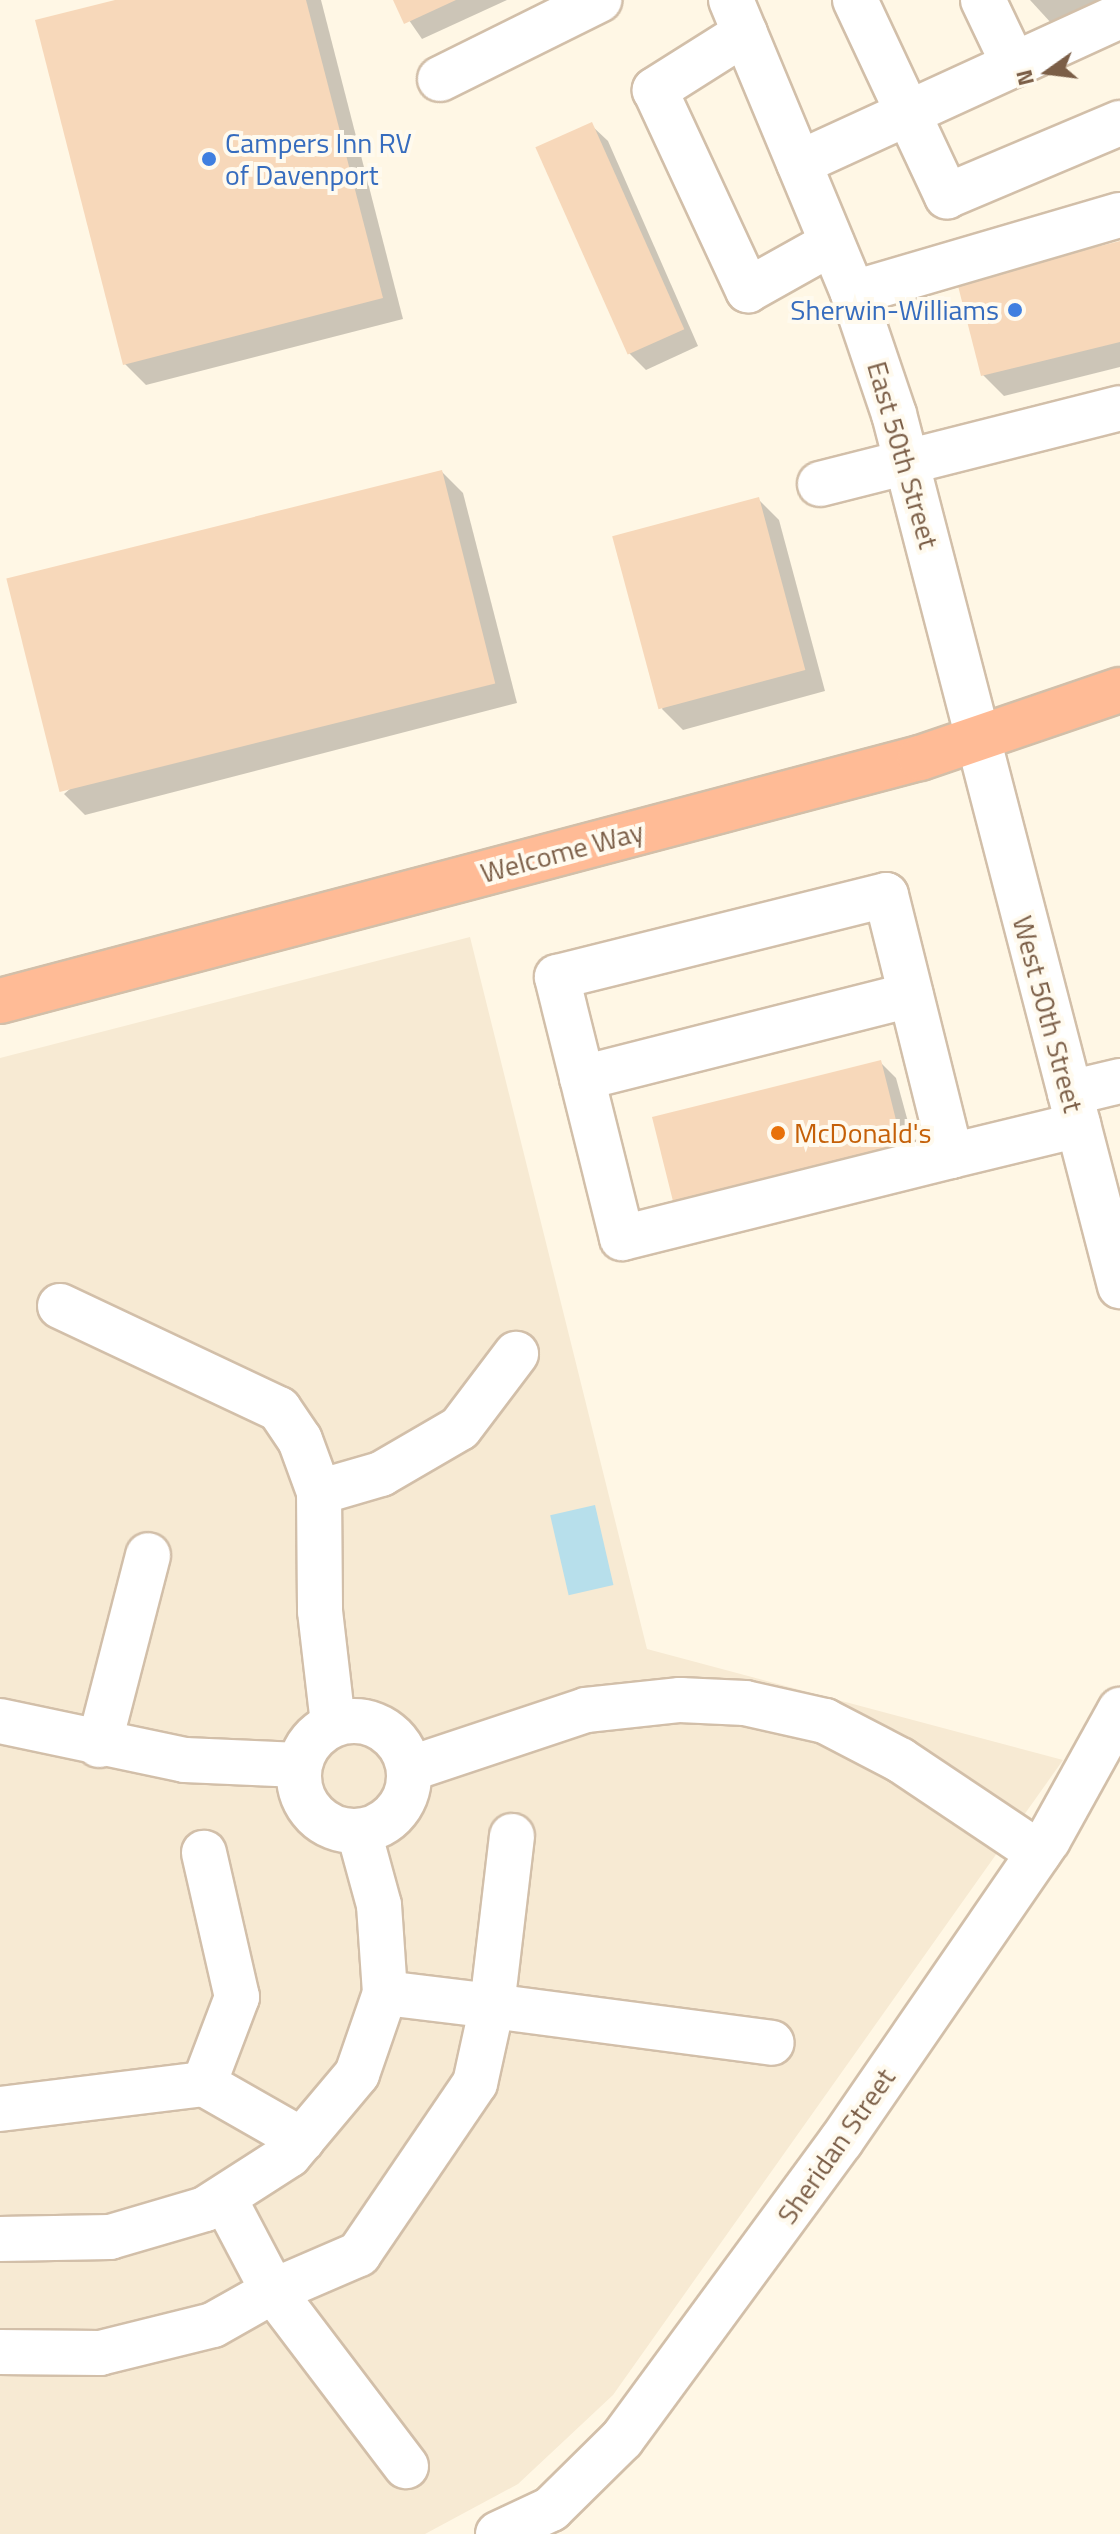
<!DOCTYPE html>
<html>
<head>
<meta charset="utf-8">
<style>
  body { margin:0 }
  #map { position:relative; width:1120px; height:2534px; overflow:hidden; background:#fff7e5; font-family:"Titillium Web",sans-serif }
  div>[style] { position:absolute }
  .residential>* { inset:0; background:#f7ead3 }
  .water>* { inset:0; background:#b7dfeb; transform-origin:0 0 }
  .shadow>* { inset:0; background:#0003 }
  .building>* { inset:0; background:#f7d8ba; transform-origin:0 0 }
  .roads { filter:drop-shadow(2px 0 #d2bfa9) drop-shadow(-2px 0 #d2bfa9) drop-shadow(0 2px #d2bfa9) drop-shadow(0 -2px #d2bfa9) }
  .minor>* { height:44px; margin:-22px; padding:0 22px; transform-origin:22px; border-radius:22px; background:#fff }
  .minor>.ring { margin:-22px; padding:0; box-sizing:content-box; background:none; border:44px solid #fff; border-radius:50% }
  .highway>* { height:44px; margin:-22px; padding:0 22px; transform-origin:22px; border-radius:22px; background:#ffbb96 }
  .dots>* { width:22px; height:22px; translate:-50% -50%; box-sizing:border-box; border:4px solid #fffaee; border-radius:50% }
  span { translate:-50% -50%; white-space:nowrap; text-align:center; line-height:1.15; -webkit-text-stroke:8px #fffaee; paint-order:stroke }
  .shop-label { font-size:28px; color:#366cbe }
  .left { translate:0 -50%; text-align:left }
  .right { translate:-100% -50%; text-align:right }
  .street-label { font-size:28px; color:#7b5e47 }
  .food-label { font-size:28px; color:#c56008 }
  .north { position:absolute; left:1008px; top:32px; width:80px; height:80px; -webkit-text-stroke:6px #fffaee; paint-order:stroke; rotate:256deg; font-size:22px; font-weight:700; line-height:32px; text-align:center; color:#7b5e47 }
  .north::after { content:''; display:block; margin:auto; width:28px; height:36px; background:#7b5e47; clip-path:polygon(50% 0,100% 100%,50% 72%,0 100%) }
</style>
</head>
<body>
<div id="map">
  <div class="residential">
    <i style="clip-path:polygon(470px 937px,647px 1649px,1063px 1760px,613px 2395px,518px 2484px,425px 2534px,0 2534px,0 1058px)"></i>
  </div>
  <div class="water">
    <i style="left:595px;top:1505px;width:82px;height:46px;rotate:77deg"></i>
  </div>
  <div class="shadow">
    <i style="clip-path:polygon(123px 0,321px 0,403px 319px,146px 385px,125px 364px)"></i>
    <i style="clip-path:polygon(395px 0,507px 0,422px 39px)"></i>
    <i style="clip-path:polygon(1030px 0,1105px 0,1052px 24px)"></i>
    <i style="clip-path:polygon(591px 125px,608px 141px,698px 346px,646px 370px,629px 353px)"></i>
    <i style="clip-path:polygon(1120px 243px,1120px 367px,1004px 396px,983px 375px)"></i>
    <i style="clip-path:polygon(442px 472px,463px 493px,517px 703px,85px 815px,64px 794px)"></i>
    <i style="clip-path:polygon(758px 499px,779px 520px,825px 691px,683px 730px,662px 709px)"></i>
    <i style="clip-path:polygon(880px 1062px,896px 1078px,919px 1162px,694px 1221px)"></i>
  </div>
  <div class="building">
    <i style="clip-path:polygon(115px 0,306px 0,383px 298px,123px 365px,35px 20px)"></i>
    <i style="clip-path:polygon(393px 0,456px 0,404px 24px)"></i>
    <i style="left:592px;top:122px;width:227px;height:62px;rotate:66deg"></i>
    <i style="clip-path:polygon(1120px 241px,1120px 342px,981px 376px,957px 282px)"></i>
    <i style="left:442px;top:470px;width:220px;height:449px;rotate:76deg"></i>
    <i style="left:759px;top:497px;width:179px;height:152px;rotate:75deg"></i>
    <i style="left:881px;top:1060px;width:89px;height:236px;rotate:76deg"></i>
  </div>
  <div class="roads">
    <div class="minor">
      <i style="left:731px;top:0;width:317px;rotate:67.4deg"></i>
      <i style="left:853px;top:293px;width:128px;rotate:71.3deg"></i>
      <i style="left:894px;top:414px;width:901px;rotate:75.47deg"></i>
      <i style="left:855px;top:0;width:217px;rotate:64.9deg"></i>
      <i style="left:947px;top:196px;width:188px;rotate:-22.9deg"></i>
      <i style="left:983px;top:0;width:72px;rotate:64.5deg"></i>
      <i style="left:745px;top:33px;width:107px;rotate:147.7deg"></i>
      <i style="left:655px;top:90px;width:221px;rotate:65.1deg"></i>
      <i style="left:748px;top:290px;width:96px;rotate:-29.2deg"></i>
      <i style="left:440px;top:79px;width:178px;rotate:-26.4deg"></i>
      <i style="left:799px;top:163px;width:353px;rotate:-24.6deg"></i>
      <i style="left:853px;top:293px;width:278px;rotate:-16.3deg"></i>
      <i style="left:820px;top:484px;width:309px;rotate:-14.2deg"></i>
      <i style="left:886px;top:895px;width:269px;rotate:76deg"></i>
      <i style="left:951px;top:1156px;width:339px;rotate:166deg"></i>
      <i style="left:622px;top:1238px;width:269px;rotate:-104deg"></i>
      <i style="left:557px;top:977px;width:339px;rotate:-14deg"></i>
      <i style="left:582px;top:1078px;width:339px;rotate:-14.2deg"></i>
      <i style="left:1070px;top:1093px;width:51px;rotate:-13.5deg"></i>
      <i style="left:951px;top:1156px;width:131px;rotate:-13.7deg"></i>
      <i style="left:60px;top:1306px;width:242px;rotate:25.2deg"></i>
      <i style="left:279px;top:1409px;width:37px;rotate:56deg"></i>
      <i style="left:300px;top:1440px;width:55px;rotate:69.9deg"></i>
      <i style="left:319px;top:1492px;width:119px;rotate:89.5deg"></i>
      <i style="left:320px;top:1611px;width:114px;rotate:83.4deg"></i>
      <i style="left:319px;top:1492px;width:65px;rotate:-16.2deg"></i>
      <i style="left:381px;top:1474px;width:91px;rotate:-30.2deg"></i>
      <i style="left:460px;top:1428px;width:93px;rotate:-52.9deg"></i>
      <i class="ring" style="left:299px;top:1721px;width:66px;height:66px"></i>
      <i style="left:0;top:1721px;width:189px;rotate:11.9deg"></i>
      <i style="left:185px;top:1760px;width:114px;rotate:2.5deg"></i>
      <i style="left:99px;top:1745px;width:196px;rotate:-75.5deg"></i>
      <i style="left:409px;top:1769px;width:187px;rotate:-18.4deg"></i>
      <i style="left:586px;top:1710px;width:95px;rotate:-6.1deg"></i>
      <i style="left:680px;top:1700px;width:65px;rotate:2.6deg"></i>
      <i style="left:745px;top:1703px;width:82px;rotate:12.7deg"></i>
      <i style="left:825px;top:1721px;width:85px;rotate:27.5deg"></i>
      <i style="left:900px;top:1760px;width:167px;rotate:33.8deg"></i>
      <i style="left:512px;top:1836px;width:171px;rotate:96.7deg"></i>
      <i style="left:492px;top:2006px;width:282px;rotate:7.5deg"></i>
      <i style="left:385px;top:1993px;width:108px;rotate:6.9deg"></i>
      <i style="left:492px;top:2006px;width:79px;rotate:102.4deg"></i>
      <i style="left:475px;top:2083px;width:207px;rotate:124.2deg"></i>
      <i style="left:359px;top:2254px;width:94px;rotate:156.7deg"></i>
      <i style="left:273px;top:2291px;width:220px;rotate:52.8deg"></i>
      <i style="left:204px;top:2084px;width:93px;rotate:-69.2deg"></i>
      <i style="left:237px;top:1997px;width:148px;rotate:-102.9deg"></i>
      <i style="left:0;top:2109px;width:206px;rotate:-7deg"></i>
      <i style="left:204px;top:2084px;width:113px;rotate:29.7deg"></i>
      <i style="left:0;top:2239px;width:110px;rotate:-1deg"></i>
      <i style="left:110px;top:2237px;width:99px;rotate:-16.4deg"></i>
      <i style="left:205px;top:2209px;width:100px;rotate:-32.7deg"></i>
      <i style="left:289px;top:2155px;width:106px;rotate:-50deg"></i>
      <i style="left:357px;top:2074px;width:86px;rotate:-70.9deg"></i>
      <i style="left:385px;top:1993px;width:88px;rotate:-93.9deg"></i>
      <i style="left:379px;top:1905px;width:76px;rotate:-105.3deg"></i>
      <i style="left:0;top:2352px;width:100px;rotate:0.6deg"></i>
      <i style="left:100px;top:2353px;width:116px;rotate:-13.9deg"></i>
      <i style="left:213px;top:2325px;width:69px;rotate:-29.5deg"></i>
      <i style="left:273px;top:2291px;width:105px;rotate:-117.8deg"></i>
      <i style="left:498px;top:2534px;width:59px;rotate:-25.3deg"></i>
      <i style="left:551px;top:2509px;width:100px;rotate:-44.6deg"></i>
      <i style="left:622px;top:2439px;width:370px;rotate:-53.7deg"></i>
      <i style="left:841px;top:2141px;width:365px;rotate:-55.5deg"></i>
      <i style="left:1048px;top:1840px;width:149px;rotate:-61deg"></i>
    </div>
    <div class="highway">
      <i style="left:0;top:1001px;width:952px;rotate:-14.8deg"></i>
      <i style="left:920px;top:758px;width:211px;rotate:-18.8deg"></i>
    </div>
  </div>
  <div class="dots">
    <i style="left:209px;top:159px;background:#3f7fe0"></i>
    <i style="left:1015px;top:310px;background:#3f7fe0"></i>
    <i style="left:778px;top:1133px;background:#e8710a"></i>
  </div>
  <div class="shop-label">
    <span class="left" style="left:225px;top:159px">Campers Inn RV<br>of Davenport</span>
    <span class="right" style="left:999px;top:310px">Sherwin-Williams</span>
  </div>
  <div class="street-label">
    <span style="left:903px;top:455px;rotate:74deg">East 50th Street</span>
    <span style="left:562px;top:852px;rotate:-15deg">Welcome Way</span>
    <span style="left:1048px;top:1014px;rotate:75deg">West 50th Street</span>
    <span style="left:836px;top:2146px;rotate:-55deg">Sheridan Street</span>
  </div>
  <div class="food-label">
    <span class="left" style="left:794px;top:1133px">McDonald's</span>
  </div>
  <div class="north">N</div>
</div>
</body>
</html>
